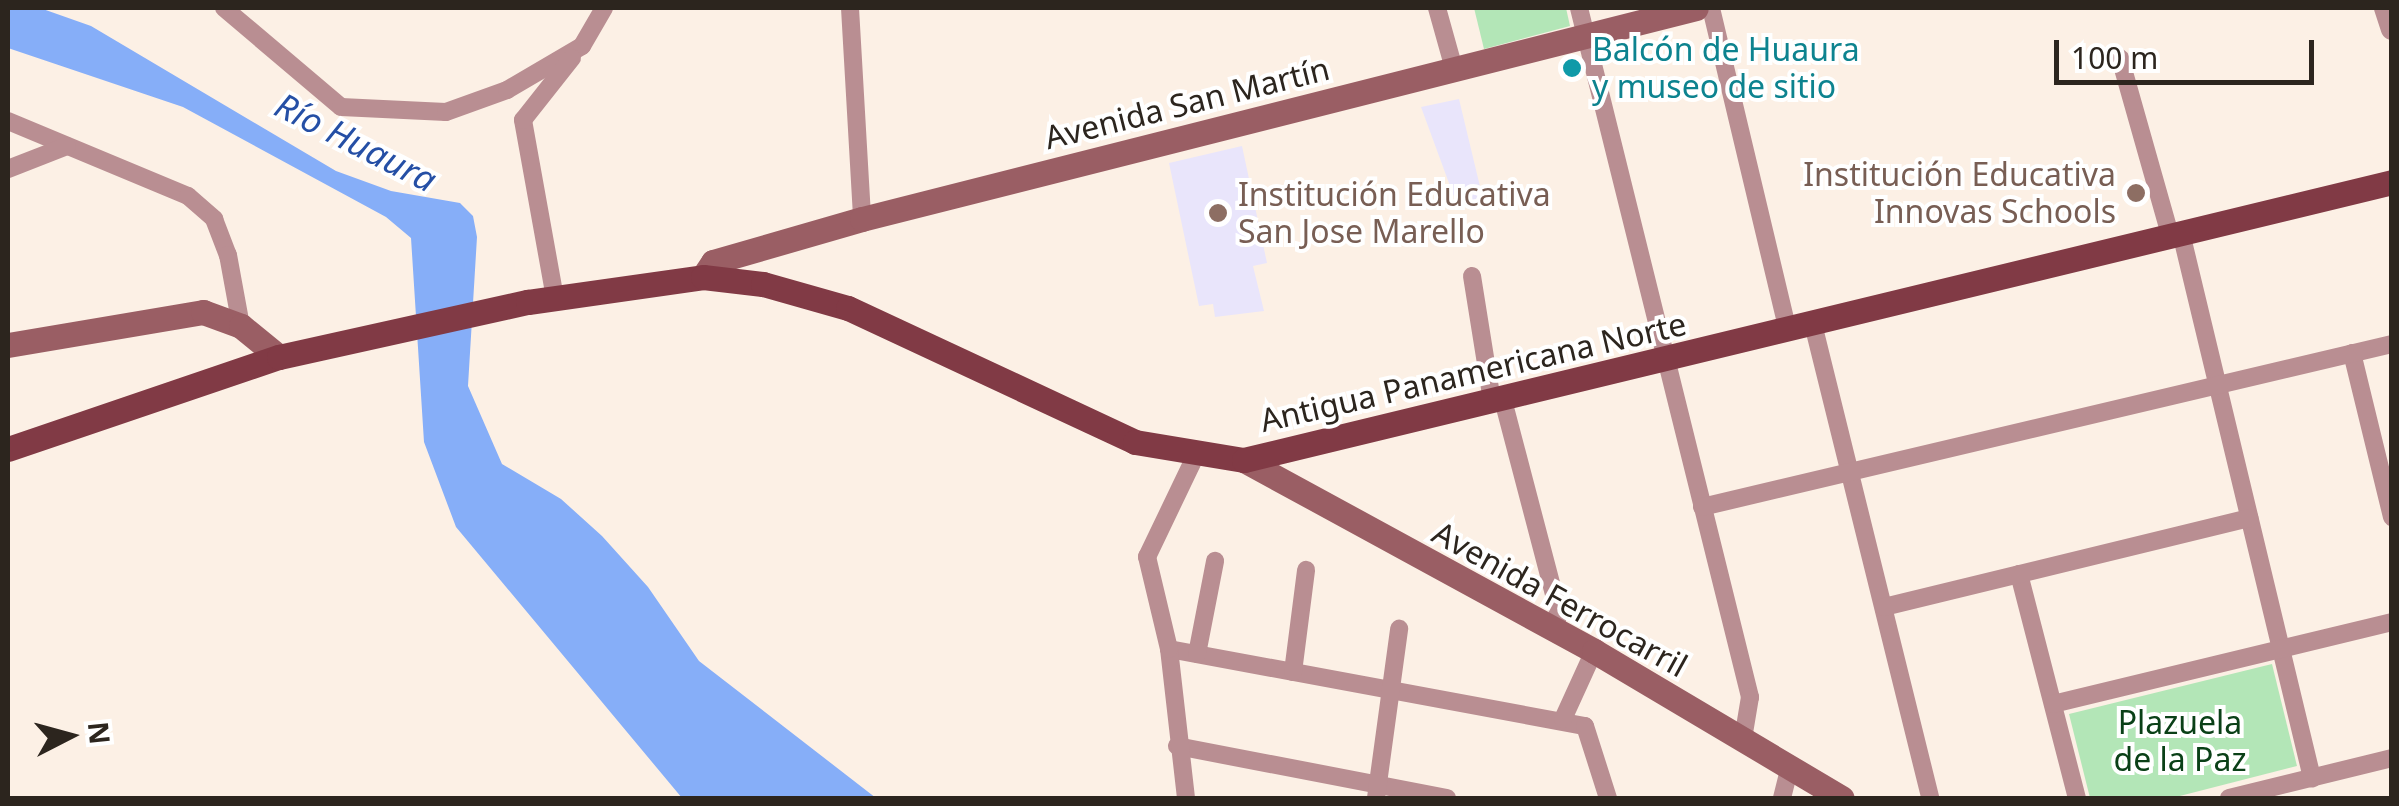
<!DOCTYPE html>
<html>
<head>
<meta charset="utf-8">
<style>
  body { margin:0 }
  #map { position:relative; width:2399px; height:806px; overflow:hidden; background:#fcf0e5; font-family:"Noto Sans",sans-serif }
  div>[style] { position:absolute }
  .education>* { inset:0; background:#e9e5fb }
  .green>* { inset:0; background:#b3e6b7 }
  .water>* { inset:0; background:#86aef8 }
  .minor>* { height:18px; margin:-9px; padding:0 9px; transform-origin:9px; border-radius:9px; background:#b98e92 }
  .tertiary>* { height:22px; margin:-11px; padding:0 11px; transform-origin:11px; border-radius:11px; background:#b98e92 }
  .secondary>* { height:25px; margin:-12.5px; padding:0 12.5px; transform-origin:12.5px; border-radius:12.5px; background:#9a5e64 }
  .primary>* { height:25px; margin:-12.5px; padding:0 12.5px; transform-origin:12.5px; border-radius:12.5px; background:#813a45 }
  .dots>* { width:28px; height:28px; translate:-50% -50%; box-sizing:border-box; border:5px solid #fff; border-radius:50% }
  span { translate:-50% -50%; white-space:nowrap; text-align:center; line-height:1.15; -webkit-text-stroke:8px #fff; paint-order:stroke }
  .culture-label { font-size:32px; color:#0d838f }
  .left { translate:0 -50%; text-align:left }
  .street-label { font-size:32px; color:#2c251e }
  .education-label { font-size:32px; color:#785e54 }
  .right { translate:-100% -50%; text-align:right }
  .park-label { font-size:32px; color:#0a4017 }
  .water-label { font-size:35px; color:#254fa5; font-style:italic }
  .frame { position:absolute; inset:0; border:10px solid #2c251e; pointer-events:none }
  .north { position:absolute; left:20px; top:686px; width:100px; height:100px; -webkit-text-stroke:8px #fff; paint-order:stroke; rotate:84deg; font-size:28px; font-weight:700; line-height:40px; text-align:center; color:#2c251e }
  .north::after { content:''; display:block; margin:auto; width:35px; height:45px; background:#2c251e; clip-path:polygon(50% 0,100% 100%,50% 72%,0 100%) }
  .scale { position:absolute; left:2054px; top:40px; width:260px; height:45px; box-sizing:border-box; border:5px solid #2c251e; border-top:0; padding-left:12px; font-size:30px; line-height:35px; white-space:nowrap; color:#2c251e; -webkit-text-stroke:8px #fff; paint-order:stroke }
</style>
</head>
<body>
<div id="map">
  <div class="education">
    <i style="clip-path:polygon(1459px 99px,1483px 199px,1457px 205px,1421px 107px)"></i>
    <i style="clip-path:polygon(1242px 146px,1267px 263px,1253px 266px,1264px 311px,1215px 317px,1213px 304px,1199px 306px,1169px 163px)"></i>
  </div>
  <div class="green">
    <i style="clip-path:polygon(1474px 8px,1566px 8px,1570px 26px,1484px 49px)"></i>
    <i style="clip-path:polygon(2272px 664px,2297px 766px,2172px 798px,2090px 798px,2069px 714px)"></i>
  </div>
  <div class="water">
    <i style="clip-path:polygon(8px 8px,40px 8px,91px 26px,336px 171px,391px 191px,460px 203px,473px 216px,477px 237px,468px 386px,502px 464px,561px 499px,602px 536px,648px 587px,699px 661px,876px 798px,682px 798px,456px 527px,424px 442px,411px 238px,386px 217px,183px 107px,8px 48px)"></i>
  </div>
  <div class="minor">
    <i style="left:224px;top:8px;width:153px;rotate:40.2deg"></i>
    <i style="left:341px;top:107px;width:105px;rotate:2.7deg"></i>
    <i style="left:446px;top:112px;width:65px;rotate:-19.8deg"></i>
    <i style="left:507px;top:90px;width:87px;rotate:-30.4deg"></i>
    <i style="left:582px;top:46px;width:44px;rotate:-59.9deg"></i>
    <i style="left:850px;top:8px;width:211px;rotate:86.7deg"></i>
    <i style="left:1437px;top:8px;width:63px;rotate:74.4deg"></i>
    <i style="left:1579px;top:8px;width:710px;rotate:76.06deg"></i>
    <i style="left:1750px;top:697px;width:43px;rotate:99.5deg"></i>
    <i style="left:1711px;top:8px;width:331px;rotate:76.6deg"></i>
    <i style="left:2120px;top:58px;width:184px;rotate:74.2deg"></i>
    <i style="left:8px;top:121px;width:195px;rotate:22.6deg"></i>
    <i style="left:188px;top:196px;width:35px;rotate:41deg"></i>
    <i style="left:214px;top:219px;width:39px;rotate:69deg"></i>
    <i style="left:228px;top:255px;width:72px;rotate:79.6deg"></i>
    <i style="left:8px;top:169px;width:63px;rotate:-21.3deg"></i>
    <i style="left:2181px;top:233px;width:561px;rotate:76.48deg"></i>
    <i style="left:1472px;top:276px;width:127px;rotate:80.9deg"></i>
    <i style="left:555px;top:298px;width:181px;rotate:-100.2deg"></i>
    <i style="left:523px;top:120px;width:79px;rotate:-51.7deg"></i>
    <i style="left:1813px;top:324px;width:488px;rotate:76.1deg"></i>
    <i style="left:2352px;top:353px;width:169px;rotate:76.3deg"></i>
    <i style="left:1503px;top:400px;width:216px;rotate:75.3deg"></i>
    <i style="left:1558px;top:609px;width:21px;rotate:95deg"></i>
    <i style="left:1702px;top:507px;width:709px;rotate:-13.29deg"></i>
    <i style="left:2019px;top:574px;width:231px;rotate:75.5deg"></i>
    <i style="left:1884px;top:607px;width:376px;rotate:-13.7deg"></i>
    <i style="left:1169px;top:649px;width:423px;rotate:10.5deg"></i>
    <i style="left:1585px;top:726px;width:76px;rotate:72.3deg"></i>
    <i style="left:1197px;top:654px;width:95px;rotate:-79deg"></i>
    <i style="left:1293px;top:672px;width:103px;rotate:-82.7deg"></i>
    <i style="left:2053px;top:704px;width:349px;rotate:-13.6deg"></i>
    <i style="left:1563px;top:719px;width:75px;rotate:-65.5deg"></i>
    <i style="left:1177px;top:746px;width:275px;rotate:10.9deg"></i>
    <i style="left:1186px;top:798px;width:150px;rotate:-96.5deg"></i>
    <i style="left:1169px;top:649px;width:95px;rotate:-103.4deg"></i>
    <i style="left:1147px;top:557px;width:111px;rotate:-64.4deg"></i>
    <i style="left:1376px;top:798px;width:171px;rotate:-82.2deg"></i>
    <i style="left:1782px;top:798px;width:32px;rotate:-76deg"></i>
    <i style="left:2229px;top:798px;width:168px;rotate:-13.8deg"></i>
  </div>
  <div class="tertiary">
    <i style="left:2385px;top:8px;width:22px;rotate:72deg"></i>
  </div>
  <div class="secondary">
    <i style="left:703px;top:277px;width:18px;rotate:-56deg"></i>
    <i style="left:713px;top:262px;width:155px;rotate:-16.1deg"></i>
    <i style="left:862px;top:219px;width:860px;rotate:-14.2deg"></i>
    <i style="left:8px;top:345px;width:198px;rotate:-9.6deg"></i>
    <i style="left:203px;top:312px;width:40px;rotate:20.2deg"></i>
    <i style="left:241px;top:326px;width:49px;rotate:39.2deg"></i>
    <i style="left:1244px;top:460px;width:399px;rotate:28.6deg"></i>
    <i style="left:1594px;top:651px;width:288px;rotate:30.7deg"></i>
  </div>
  <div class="primary">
    <i style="left:8px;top:449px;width:286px;rotate:-18.8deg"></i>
    <i style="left:279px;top:357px;width:255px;rotate:-12.5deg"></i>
    <i style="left:528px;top:302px;width:177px;rotate:-8.1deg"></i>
    <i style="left:703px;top:277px;width:60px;rotate:6.7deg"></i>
    <i style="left:763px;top:284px;width:88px;rotate:15.8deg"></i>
    <i style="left:848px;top:308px;width:317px;rotate:25deg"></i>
    <i style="left:1135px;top:442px;width:110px;rotate:9.4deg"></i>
    <i style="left:1244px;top:460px;width:1181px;rotate:-13.61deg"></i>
  </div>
  <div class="dots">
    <i style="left:1572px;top:68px;background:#0f9aa8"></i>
    <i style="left:2136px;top:193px;background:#8d6e63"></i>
    <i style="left:1218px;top:213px;background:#8d6e63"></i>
  </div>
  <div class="culture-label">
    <span class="left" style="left:1592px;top:68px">Balcón de Huaura<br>y museo de sitio</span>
  </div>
  <div class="street-label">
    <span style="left:1187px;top:103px;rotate:-14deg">Avenida San Martín</span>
    <span style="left:1473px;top:372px;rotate:-13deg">Antigua Panamericana Norte</span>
    <span style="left:1560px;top:599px;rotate:29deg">Avenida Ferrocarril</span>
  </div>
  <div class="education-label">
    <span class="right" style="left:2116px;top:193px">Institución Educativa<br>Innovas Schools</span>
    <span class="left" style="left:1238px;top:213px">Institución Educativa<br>San Jose Marello</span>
  </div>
  <div class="park-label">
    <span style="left:2180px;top:741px">Plazuela<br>de la Paz</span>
  </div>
  <div class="water-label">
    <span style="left:356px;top:142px;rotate:27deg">Río Huaura</span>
  </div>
  <div class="frame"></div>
  <div class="north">N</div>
  <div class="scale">100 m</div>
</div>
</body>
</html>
